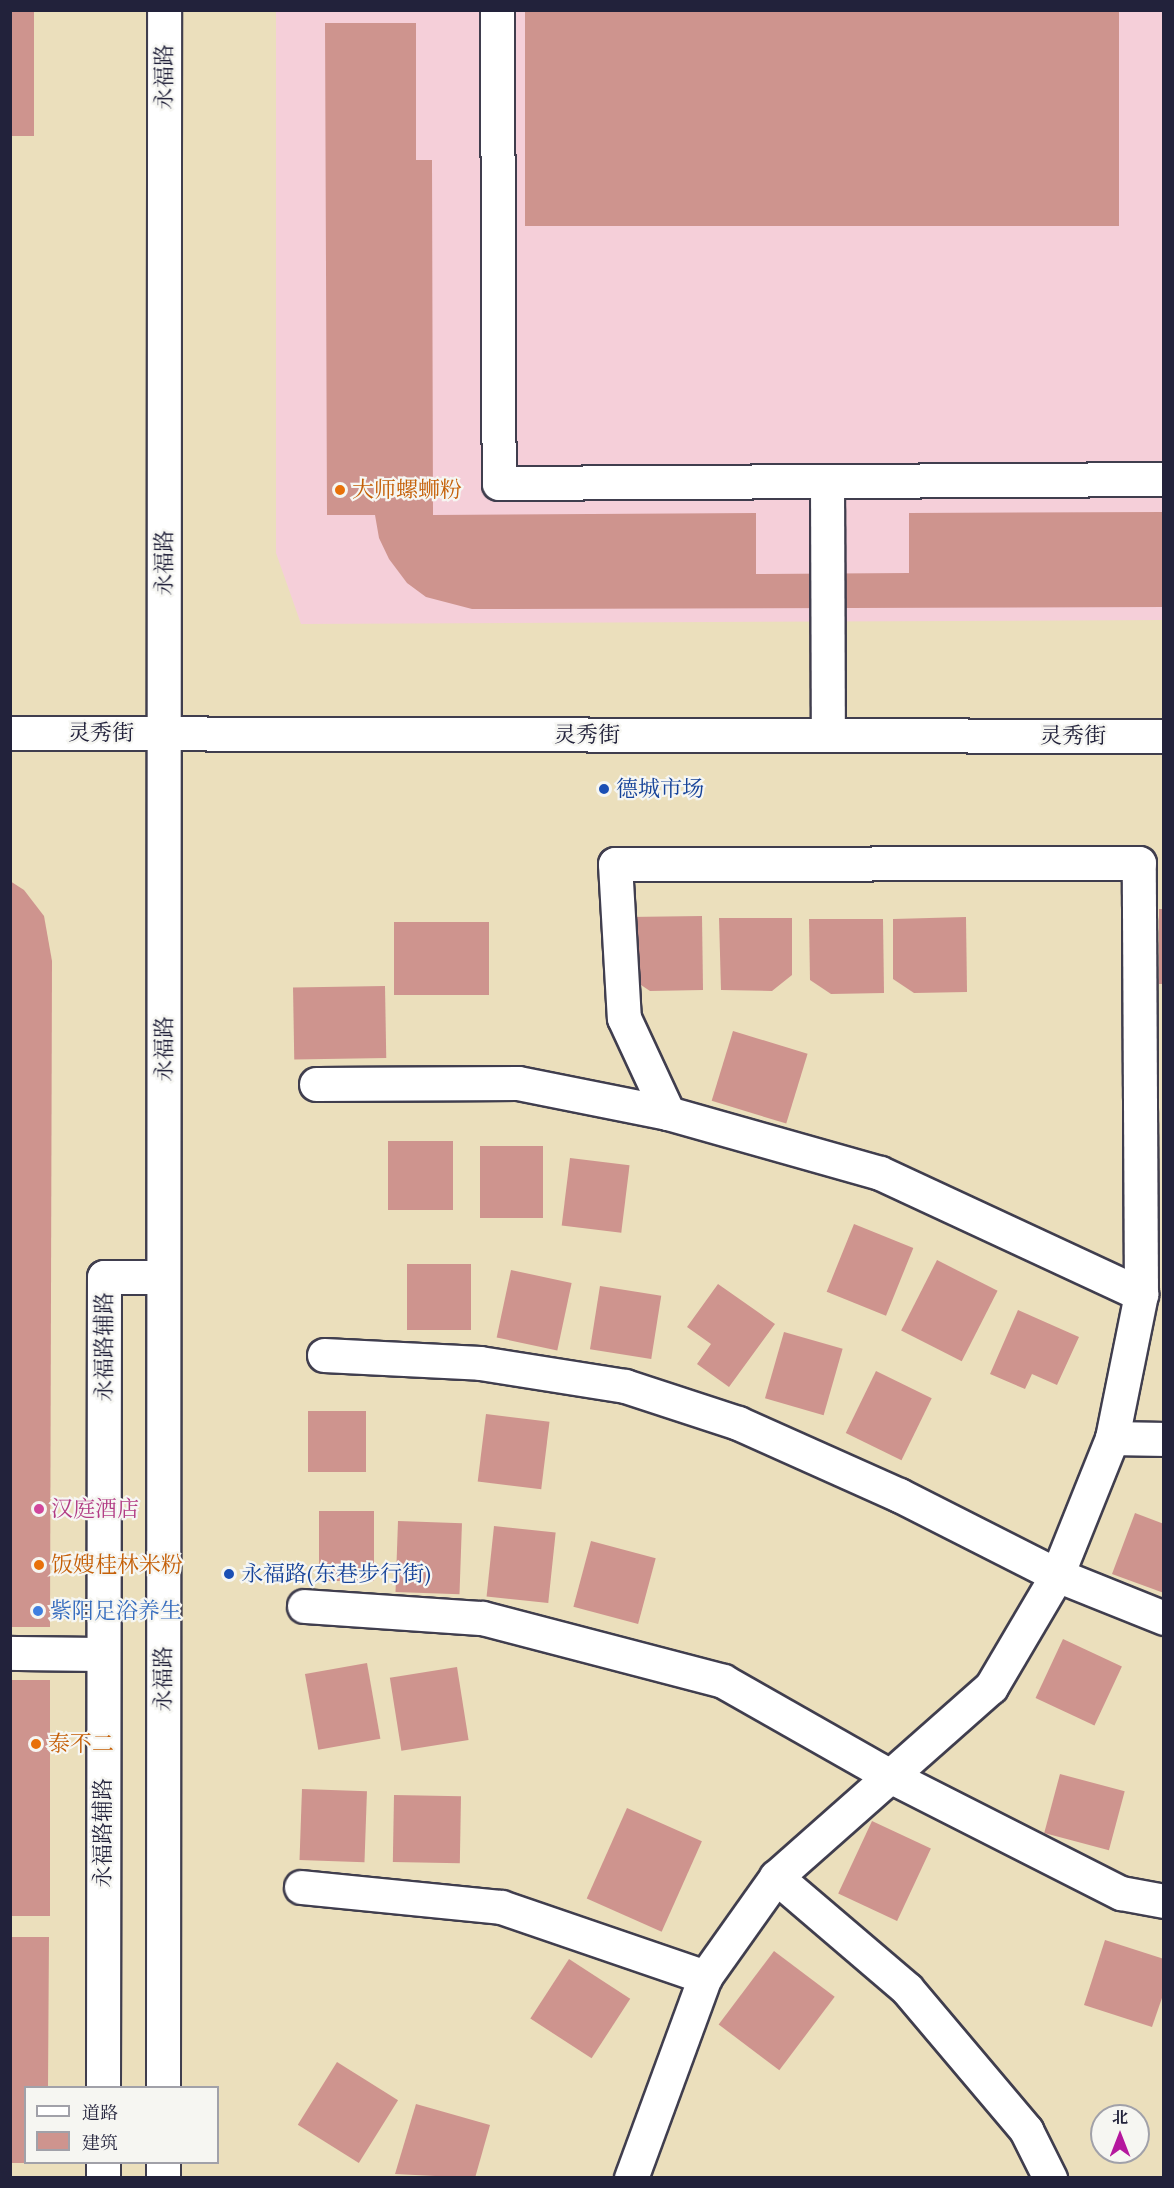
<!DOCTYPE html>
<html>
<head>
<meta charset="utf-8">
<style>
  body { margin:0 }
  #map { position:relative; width:1174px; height:2188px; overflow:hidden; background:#ebdfbc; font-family:"EB Garamond","Noto Serif SC",serif }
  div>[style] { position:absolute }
  .built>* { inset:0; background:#f5cfd9 }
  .building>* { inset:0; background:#ce948e; transform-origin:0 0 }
  .roads { filter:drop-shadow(2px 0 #403e4e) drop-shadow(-2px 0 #403e4e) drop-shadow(0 2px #403e4e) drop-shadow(0 -2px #403e4e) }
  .minor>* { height:33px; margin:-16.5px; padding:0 16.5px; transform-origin:16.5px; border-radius:16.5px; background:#fff }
  .major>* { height:33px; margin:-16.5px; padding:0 16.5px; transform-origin:16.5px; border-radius:16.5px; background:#fff }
  .dots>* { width:16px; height:16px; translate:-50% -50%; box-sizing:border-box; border:3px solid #f6f6f2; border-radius:50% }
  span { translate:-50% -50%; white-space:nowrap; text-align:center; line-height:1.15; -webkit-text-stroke:4.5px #f6f6f2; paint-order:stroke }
  .street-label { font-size:22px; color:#22223b }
  .food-label { font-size:22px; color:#c56008 }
  .left { translate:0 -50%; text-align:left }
  .transit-label { font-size:22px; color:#164399 }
  .hotel-label { font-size:22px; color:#b23c85 }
  .shop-label { font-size:22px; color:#366cbe }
  .frame { position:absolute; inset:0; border:12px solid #22223b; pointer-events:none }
  .legend { position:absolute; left:24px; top:2086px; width:195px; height:78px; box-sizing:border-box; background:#f6f6f2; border:2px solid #a1a1a9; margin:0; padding:8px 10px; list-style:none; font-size:18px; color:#22223b }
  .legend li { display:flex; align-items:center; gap:12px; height:30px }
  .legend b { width:30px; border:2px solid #a1a1a9 }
  .north { position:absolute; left:1090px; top:2104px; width:60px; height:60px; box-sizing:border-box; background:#f6f6f2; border:2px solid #a1a1a9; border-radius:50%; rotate:0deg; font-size:16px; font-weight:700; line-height:24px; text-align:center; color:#22223b }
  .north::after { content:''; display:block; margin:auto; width:21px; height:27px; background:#b5179e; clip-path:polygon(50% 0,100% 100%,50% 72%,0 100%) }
</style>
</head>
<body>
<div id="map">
  <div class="built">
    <i style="clip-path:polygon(276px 11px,1163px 11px,1163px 620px,301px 624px,276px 553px)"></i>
  </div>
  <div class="building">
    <i style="left:10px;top:10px;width:24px;height:126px"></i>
    <i style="left:525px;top:10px;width:594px;height:216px"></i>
    <i style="clip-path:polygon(325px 23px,416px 23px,416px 160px,432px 160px,433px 515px,756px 513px,756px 574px,909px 573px,909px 513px,1164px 512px,1164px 607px,472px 609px,426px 597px,407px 583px,389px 559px,379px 538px,375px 515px,327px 515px)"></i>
    <i style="clip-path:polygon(10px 881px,24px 890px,44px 916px,52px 961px,50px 1627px,10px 1627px)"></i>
    <i style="left:1159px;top:909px;width:5px;height:75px"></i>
    <i style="clip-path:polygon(702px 916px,703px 990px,650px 991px,629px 977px,628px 917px)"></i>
    <i style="clip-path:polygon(966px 917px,967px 992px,914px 993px,893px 979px,893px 919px)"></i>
    <i style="clip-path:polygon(719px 918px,792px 918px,792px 975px,772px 991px,721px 990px)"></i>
    <i style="clip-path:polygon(809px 919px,883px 919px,884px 993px,831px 994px,810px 980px)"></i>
    <i style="left:394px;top:922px;width:95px;height:73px"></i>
    <i style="left:385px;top:986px;width:72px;height:92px;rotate:89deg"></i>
    <i style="left:733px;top:1031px;width:78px;height:73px;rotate:17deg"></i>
    <i style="left:388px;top:1141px;width:65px;height:69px"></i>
    <i style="left:480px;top:1146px;width:63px;height:72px"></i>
    <i style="left:570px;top:1158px;width:60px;height:68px;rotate:7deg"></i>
    <i style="left:854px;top:1224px;width:64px;height:73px;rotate:22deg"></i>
    <i style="left:937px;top:1260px;width:68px;height:79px;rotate:27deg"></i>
    <i style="left:407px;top:1264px;width:64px;height:66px"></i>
    <i style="left:511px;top:1270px;width:62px;height:69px;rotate:12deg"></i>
    <i style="clip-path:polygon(718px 1284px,775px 1324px,729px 1387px,697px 1364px,711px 1344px,687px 1327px)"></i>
    <i style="left:600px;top:1286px;width:62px;height:64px;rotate:9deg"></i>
    <i style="clip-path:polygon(1018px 1310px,1079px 1337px,1057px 1385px,1032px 1374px,1025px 1389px,990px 1374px)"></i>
    <i style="left:784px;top:1332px;width:61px;height:69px;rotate:16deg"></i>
    <i style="left:876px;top:1371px;width:62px;height:69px;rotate:26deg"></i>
    <i style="left:308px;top:1411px;width:58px;height:61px"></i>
    <i style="left:486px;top:1414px;width:64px;height:68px;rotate:7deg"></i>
    <i style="left:319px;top:1511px;width:55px;height:70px"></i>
    <i style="clip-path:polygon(1135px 1513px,1164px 1524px,1164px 1593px,1112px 1574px)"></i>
    <i style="left:398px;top:1521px;width:64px;height:71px;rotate:2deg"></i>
    <i style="left:494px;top:1526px;width:62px;height:71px;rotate:6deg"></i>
    <i style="left:591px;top:1541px;width:67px;height:68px;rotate:15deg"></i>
    <i style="left:1063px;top:1639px;width:65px;height:65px;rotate:25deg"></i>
    <i style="left:367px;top:1663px;width:77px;height:63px;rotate:80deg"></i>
    <i style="left:457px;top:1667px;width:74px;height:68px;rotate:81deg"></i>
    <i style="left:10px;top:1680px;width:40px;height:236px"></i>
    <i style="left:1060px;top:1774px;width:67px;height:61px;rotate:15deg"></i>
    <i style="left:302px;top:1789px;width:65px;height:71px;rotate:2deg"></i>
    <i style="left:394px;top:1795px;width:67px;height:67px;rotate:1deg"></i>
    <i style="left:627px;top:1808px;width:82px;height:99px;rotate:24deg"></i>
    <i style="left:872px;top:1821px;width:65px;height:80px;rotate:25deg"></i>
    <i style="clip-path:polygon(10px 1937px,49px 1937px,48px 2088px,26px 2088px,26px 2163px,10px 2163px)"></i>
    <i style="clip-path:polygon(1105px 1940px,1164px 1959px,1164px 1992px,1152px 2027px,1084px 2005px)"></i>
    <i style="left:774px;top:1951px;width:76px;height:92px;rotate:37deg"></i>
    <i style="left:569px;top:1959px;width:73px;height:71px;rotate:33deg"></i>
    <i style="left:337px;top:2062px;width:72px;height:74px;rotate:32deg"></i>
    <i style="clip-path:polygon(416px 2104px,490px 2125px,475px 2178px,395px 2174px)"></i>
  </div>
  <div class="roads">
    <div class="minor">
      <i style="left:497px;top:10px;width:473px;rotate:89.8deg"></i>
      <i style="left:499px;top:483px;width:665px;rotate:-0.34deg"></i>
      <i style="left:827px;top:481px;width:254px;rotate:89.8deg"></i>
      <i style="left:316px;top:1084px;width:202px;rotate:-0.3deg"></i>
      <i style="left:518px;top:1083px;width:153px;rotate:11.3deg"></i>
      <i style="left:668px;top:1113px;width:220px;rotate:15.8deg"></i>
      <i style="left:880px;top:1173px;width:288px;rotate:24.9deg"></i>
      <i style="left:324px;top:1355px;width:156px;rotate:2.9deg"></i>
      <i style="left:480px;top:1363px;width:147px;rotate:9deg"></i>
      <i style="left:625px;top:1386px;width:119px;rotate:18.1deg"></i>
      <i style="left:738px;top:1423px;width:176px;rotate:24.1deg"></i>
      <i style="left:899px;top:1495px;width:177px;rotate:26.9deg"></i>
      <i style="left:1057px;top:1575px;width:115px;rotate:21.9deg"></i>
      <i style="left:1112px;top:1438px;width:52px;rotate:1.1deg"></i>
      <i style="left:304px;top:1606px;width:178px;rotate:3.9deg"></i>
      <i style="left:482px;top:1618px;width:249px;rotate:14.6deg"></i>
      <i style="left:723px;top:1681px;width:192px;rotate:29.6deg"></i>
      <i style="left:890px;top:1776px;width:259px;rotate:26.9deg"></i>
      <i style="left:1121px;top:1893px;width:44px;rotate:10.5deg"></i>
      <i style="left:10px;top:1653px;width:93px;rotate:0.6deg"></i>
      <i style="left:776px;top:1877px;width:172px;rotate:40.5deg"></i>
      <i style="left:907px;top:1989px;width:185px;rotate:49.8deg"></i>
      <i style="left:1026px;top:2130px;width:54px;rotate:63.4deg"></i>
      <i style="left:301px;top:1887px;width:201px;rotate:5.7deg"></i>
      <i style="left:501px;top:1907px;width:216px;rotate:18.9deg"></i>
      <i style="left:103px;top:2088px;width:811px;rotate:-89.93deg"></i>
      <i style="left:104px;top:1277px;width:59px"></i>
      <i style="left:163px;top:2088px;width:2078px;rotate:-89.97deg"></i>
      <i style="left:103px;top:2162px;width:16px;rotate:90deg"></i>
      <i style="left:163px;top:2178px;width:16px;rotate:-90deg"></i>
      <i style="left:631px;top:2178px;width:214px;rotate:-69.8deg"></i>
      <i style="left:705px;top:1977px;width:123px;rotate:-54.6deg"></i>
      <i style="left:776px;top:1877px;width:287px;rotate:-41.5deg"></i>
      <i style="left:991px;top:1687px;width:130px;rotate:-59.5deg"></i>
      <i style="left:1057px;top:1575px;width:148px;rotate:-68.1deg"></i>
      <i style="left:1112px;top:1438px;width:147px;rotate:-78.6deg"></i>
      <i style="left:1141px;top:1294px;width:431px;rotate:-90.3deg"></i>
      <i style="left:1139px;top:863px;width:524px;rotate:179.89deg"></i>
      <i style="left:615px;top:864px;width:154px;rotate:86.7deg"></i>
      <i style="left:624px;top:1018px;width:105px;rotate:65.1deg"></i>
    </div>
    <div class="major">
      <i style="left:10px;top:733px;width:1154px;rotate:0.15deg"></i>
    </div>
  </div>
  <div class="dots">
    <i style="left:340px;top:490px;background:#e8710a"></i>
    <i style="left:604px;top:789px;background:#1a4fb4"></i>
    <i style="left:39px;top:1509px;background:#d1479c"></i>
    <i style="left:39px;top:1565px;background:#e8710a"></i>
    <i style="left:229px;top:1574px;background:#1a4fb4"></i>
    <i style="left:38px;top:1611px;background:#3f7fe0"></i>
    <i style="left:36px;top:1744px;background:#e8710a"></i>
  </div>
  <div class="street-label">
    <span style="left:164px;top:77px;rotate:-90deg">永福路</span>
    <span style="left:164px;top:563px;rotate:-90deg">永福路</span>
    <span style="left:101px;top:733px">灵秀街</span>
    <span style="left:587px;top:735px">灵秀街</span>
    <span style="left:1073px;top:736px">灵秀街</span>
    <span style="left:164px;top:1049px;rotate:-90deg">永福路</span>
    <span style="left:104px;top:1347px;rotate:-90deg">永福路辅路</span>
    <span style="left:163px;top:1679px;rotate:-90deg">永福路</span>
    <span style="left:103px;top:1833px;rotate:-90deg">永福路辅路</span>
  </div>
  <div class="food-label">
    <span class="left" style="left:352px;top:490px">大师螺蛳粉</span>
    <span class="left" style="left:51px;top:1565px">饭嫂桂林米粉</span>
    <span class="left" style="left:48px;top:1744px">泰不二</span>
  </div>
  <div class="transit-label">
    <span class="left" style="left:616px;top:789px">德城市场</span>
    <span class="left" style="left:241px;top:1574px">永福路(东巷步行街)</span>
  </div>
  <div class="hotel-label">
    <span class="left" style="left:51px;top:1509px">汉庭酒店</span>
  </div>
  <div class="shop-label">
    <span class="left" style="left:50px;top:1611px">紫阳足浴养生</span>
  </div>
  <div class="frame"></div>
  <ul class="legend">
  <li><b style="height:8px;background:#fff"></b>道路</li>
  <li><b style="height:16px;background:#ce948e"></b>建筑</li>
  </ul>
  <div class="north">北</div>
</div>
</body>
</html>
